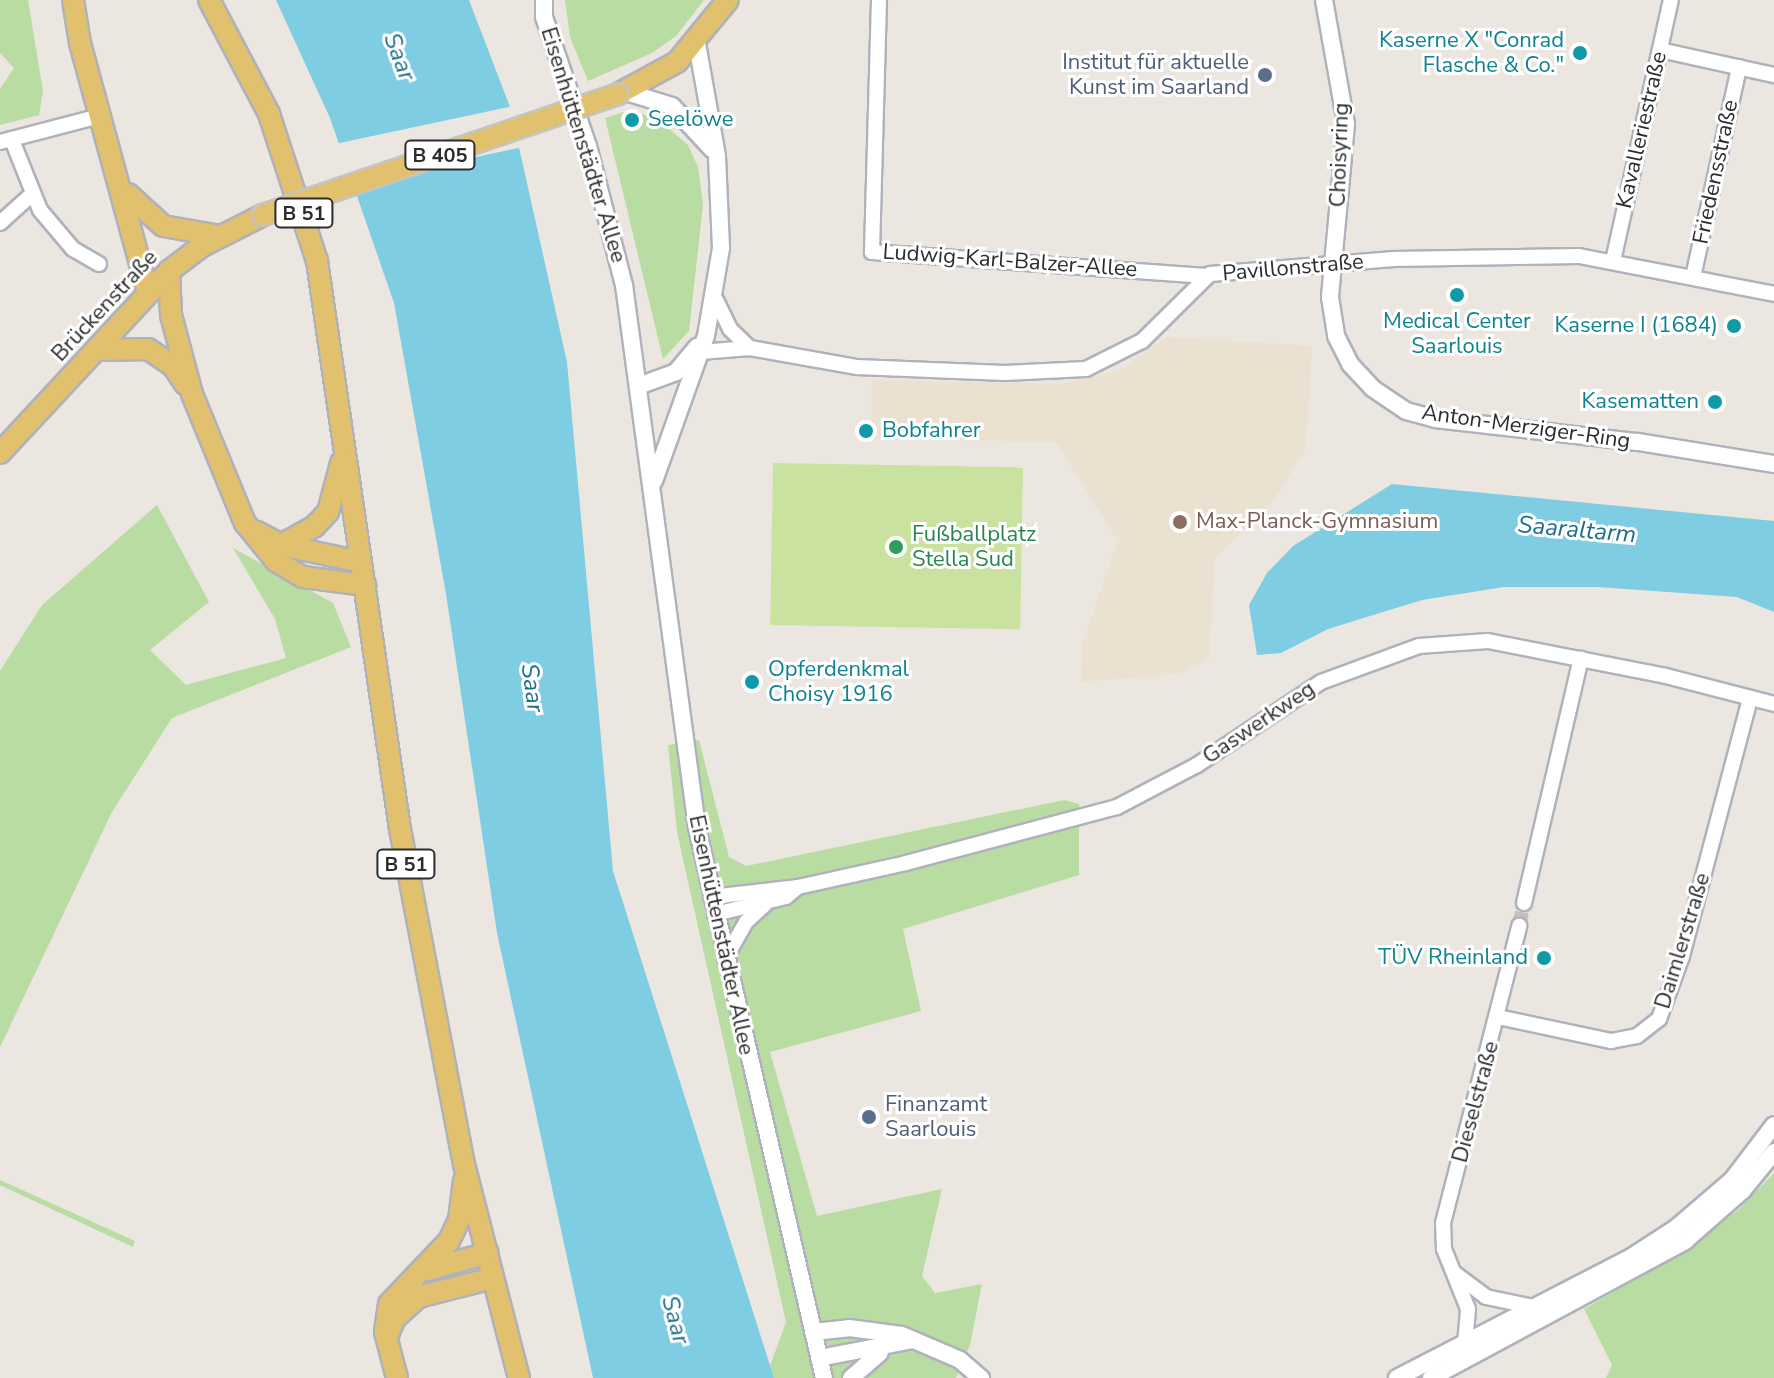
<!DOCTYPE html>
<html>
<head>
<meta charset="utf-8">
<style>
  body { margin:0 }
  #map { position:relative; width:1774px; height:1378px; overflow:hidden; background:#ece6e0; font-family:"Nunito Sans",sans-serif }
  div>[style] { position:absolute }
  .education>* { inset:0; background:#ebe1d1 }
  .green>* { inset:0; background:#b9dca2 }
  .pitch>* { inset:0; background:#cae29f; transform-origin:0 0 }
  .water>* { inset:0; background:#7ecde2 }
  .pier>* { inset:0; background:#ece6e0; transform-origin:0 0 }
  .minor-tunnel>* { height:14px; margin-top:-7px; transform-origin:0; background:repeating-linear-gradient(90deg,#c6c1bc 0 14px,transparent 0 21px) }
  .roads { filter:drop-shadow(2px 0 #b0b2bb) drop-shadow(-2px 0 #b0b2bb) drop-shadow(0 2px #b0b2bb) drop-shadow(0 -2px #b0b2bb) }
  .minor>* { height:14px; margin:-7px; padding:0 7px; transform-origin:7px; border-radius:7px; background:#fff }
  .tertiary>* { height:16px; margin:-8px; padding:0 8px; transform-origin:8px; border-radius:8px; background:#fff }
  .primary>* { height:20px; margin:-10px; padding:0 10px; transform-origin:10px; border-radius:10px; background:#e2c16e }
  .bridges { filter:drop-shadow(2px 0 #c4c4c4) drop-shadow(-2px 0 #c4c4c4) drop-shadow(0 2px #c4c4c4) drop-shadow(0 -2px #c4c4c4) }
  .primary-bridge>* { height:20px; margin:-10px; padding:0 10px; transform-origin:10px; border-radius:10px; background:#e2c16e }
  .dots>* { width:22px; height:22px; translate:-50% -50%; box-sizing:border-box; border:4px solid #fff; border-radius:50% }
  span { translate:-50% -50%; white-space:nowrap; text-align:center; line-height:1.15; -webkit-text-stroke:6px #fff; paint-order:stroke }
  .shield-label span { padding:2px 6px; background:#fff; border:2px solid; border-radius:6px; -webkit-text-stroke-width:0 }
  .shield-label { font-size:20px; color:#2c2c2c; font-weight:700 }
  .culture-label { font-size:22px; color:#0d838f }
  .right { translate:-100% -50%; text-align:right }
  .left { translate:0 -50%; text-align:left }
  .service-label { font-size:22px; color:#4e5e75 }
  .street-label { font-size:22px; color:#2c2c2c }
  .education-label { font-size:22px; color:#785e54 }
  .leisure-label { font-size:22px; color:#27864d }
  .water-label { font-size:24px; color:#1c6e8f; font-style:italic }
</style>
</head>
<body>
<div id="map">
  <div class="education">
    <i style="clip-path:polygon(1167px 337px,1312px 346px,1306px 448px,1272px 503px,1214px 560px,1210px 658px,1178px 674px,1081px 682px,1082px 644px,1118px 541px,1056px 442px,871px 438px,872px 380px,1060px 384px,1120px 371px)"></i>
  </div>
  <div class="green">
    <i style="clip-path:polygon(0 0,28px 0,43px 91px,39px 115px,0 125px,0 89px,14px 68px,0 53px)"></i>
    <i style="clip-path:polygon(565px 0,704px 0,676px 36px,652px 53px,588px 81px,570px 37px)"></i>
    <i style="clip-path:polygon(624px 112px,646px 115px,666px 126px,688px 145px,698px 167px,703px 205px,689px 331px,663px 359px,605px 118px)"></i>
    <i style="clip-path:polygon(157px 505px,209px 602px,150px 650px,186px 685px,286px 658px,275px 619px,233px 548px,333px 603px,351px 647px,172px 718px,112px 812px,0 1047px,0 671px,42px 605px)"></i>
    <i style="clip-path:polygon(699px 740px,729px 857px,746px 866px,1064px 800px,1079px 804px,1079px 875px,903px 929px,921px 1011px,770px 1052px,817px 1216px,942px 1189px,922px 1276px,935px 1293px,982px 1284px,970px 1345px,956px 1378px,774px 1378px,770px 1366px,786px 1322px,677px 832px,668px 745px)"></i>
    <i style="clip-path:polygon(1774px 1173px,1774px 1378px,1606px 1378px,1612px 1365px,1584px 1309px,1679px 1254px,1738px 1210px)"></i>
    <i style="clip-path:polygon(0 1180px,135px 1241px,133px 1247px,0 1185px)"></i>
  </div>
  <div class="pitch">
    <i style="left:773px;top:463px;width:250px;height:162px;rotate:1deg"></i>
  </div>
  <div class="water">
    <i style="clip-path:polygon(276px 0,469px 0,510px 107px,567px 362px,613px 871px,774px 1378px,593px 1378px,497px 933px,446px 594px,394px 303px,330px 118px)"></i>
    <i style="clip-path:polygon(1392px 484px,1774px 521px,1774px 612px,1737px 597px,1598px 587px,1504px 587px,1422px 600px,1328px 629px,1281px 653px,1257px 655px,1249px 605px,1267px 573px,1293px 546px)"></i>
  </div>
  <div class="pier">
    <i style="left:514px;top:106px;width:42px;height:182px;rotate:78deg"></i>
  </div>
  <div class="minor-tunnel">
    <i style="left:1519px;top:926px;width:24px;rotate:-78deg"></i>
  </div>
  <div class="roads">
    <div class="minor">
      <i style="left:879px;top:0;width:252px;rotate:91.6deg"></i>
      <i style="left:872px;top:252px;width:335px;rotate:4.1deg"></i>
      <i style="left:1660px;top:50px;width:117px;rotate:12.4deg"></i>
      <i style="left:12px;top:140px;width:75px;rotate:68.2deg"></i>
      <i style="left:40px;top:210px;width:51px;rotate:49.8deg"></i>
      <i style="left:73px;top:249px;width:30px;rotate:30deg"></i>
      <i style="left:0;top:142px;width:103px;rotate:-14.6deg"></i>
      <i style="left:0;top:223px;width:42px;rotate:-42.1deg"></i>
      <i style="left:1613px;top:261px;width:267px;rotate:-77.5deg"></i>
      <i style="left:1693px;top:277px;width:215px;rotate:-77.6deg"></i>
      <i style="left:716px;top:300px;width:32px;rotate:64deg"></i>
      <i style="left:730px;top:329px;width:28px;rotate:44deg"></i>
      <i style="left:700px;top:352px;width:50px;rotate:-4.6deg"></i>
      <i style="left:750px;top:348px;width:109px;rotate:10.1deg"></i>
      <i style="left:857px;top:367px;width:148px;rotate:2.3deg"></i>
      <i style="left:1005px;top:373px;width:81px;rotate:-2.8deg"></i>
      <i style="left:1086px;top:369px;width:63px;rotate:-26.6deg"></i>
      <i style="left:1142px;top:341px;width:95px;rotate:-44.6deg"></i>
      <i style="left:1210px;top:274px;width:184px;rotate:-4.7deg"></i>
      <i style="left:1393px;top:259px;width:186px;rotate:-0.9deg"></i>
      <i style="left:1579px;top:256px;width:199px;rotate:11deg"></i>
      <i style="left:711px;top:897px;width:88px;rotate:-6.6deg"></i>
      <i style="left:798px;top:887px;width:111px;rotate:-12.5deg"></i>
      <i style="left:906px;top:863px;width:218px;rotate:-14.9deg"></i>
      <i style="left:1117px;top:807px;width:90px;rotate:-27.7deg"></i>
      <i style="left:1197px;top:765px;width:149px;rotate:-33.8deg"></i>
      <i style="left:1321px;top:682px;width:104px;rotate:-20.2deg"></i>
      <i style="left:1419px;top:646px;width:69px;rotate:-4.1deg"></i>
      <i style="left:1488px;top:641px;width:181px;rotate:11.1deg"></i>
      <i style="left:1666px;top:676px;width:112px;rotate:14.5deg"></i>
      <i style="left:1524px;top:903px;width:251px;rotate:-76.9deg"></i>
      <i style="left:715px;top:914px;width:73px;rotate:-13.5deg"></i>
      <i style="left:786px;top:897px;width:16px;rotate:-40deg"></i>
      <i style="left:725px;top:959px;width:43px;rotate:-60.4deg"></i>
      <i style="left:746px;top:922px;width:26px;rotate:-43deg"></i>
      <i style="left:1498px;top:1017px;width:116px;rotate:12deg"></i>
      <i style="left:1611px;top:1041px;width:26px;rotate:-11deg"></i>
      <i style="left:1637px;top:1036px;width:28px;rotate:-38deg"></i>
      <i style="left:1659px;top:1019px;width:67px;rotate:-69.9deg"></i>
      <i style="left:1682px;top:956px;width:267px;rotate:-75.2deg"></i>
      <i style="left:1457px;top:1275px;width:36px;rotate:37deg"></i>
      <i style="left:1486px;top:1297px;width:49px;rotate:11.8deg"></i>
      <i style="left:1465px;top:1344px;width:35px;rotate:-85deg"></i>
      <i style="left:1468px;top:1309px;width:65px;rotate:-111.8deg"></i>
      <i style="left:1444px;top:1249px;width:26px;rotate:-92deg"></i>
      <i style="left:1443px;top:1223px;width:307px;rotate:-75.6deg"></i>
    </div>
    <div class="tertiary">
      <i style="left:544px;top:0;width:17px;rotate:90deg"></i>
      <i style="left:544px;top:17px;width:136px;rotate:71.2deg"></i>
      <i style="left:588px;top:146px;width:144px;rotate:75.5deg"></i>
      <i style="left:624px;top:285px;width:548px;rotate:82.34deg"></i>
      <i style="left:697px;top:828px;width:564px;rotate:77deg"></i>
      <i style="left:1324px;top:0;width:126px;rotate:79.9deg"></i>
      <i style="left:1346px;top:124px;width:174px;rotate:95.3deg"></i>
      <i style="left:1330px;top:297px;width:39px;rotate:81deg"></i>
      <i style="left:1336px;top:336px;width:31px;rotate:63deg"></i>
      <i style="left:1350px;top:364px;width:33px;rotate:47deg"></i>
      <i style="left:1372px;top:388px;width:41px;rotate:34.1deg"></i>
      <i style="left:1406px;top:411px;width:30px;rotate:15deg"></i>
      <i style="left:1435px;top:419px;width:204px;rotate:6.5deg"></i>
      <i style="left:1638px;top:442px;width:138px;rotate:9.2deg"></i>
      <i style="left:623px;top:91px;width:51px;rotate:17deg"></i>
      <i style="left:672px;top:106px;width:59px;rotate:47.1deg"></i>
      <i style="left:641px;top:385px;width:37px;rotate:-20deg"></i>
      <i style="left:676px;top:372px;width:33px;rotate:-50deg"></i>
      <i style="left:654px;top:481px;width:154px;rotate:-70.3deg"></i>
      <i style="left:706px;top:336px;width:89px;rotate:-80.3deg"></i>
      <i style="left:721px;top:248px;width:92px;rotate:-92.5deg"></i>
      <i style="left:717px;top:156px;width:114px;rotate:-100.1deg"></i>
      <i style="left:813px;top:1332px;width:36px;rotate:-6deg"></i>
      <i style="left:849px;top:1328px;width:53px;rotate:7.5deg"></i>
      <i style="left:902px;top:1335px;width:63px;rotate:23.3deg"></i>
      <i style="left:960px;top:1360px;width:28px;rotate:41deg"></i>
      <i style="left:819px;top:1358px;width:96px;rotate:-10.8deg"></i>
      <i style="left:851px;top:1378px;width:38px;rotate:-41deg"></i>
      <i style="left:1397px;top:1378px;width:266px;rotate:-27.3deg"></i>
      <i style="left:1633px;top:1256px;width:51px;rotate:-33.1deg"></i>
      <i style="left:1676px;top:1228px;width:74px;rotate:-40.6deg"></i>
      <i style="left:1732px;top:1180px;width:69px;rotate:-52.6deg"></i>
      <i style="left:1431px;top:1378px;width:289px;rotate:-28.3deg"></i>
      <i style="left:1685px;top:1241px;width:77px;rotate:-41.3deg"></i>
      <i style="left:1743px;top:1190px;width:49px;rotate:-50.8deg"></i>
    </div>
    <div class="primary">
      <i style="left:73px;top:0;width:44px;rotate:80.8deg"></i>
      <i style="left:80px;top:43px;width:259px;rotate:74.8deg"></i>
      <i style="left:209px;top:0;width:129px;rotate:62.2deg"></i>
      <i style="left:269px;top:114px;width:155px;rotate:71.9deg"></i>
      <i style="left:317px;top:261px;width:574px;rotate:81.69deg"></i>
      <i style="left:400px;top:829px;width:341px;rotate:79.2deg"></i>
      <i style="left:464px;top:1164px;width:221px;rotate:75.6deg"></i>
      <i style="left:618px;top:94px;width:67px;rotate:-28.5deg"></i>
      <i style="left:677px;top:62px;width:80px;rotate:-50.6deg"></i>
      <i style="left:128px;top:194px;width:47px;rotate:42.4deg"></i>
      <i style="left:163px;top:226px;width:59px;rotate:9.8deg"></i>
      <i style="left:169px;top:271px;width:44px;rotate:87.4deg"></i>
      <i style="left:171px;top:315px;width:82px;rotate:75.1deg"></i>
      <i style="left:192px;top:394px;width:139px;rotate:67.7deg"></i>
      <i style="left:245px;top:523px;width:49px;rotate:50.8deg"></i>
      <i style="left:276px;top:561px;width:31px;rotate:31deg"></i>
      <i style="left:303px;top:577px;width:63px;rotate:7.4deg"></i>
      <i style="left:98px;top:350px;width:50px;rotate:-1.1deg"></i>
      <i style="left:148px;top:349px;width:30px;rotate:34deg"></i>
      <i style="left:173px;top:366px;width:22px;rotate:56deg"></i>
      <i style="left:0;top:453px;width:248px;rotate:-47.1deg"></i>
      <i style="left:169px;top:271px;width:41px;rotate:-37.1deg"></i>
      <i style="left:202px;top:246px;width:68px;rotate:-26.9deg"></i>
      <i style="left:257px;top:532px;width:27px;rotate:28deg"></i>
      <i style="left:281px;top:545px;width:38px;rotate:-29deg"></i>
      <i style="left:314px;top:527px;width:21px;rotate:-47deg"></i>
      <i style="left:328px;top:512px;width:51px;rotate:-75.1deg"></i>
      <i style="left:281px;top:545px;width:82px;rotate:12deg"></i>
      <i style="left:427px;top:1270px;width:63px;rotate:-15.6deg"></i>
      <i style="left:389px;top:1332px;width:15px;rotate:-67deg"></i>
      <i style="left:395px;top:1318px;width:31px;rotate:-42deg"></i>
      <i style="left:418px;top:1297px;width:77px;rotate:-14.2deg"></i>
      <i style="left:397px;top:1378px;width:48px;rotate:-104.6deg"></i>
      <i style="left:385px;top:1332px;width:28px;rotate:-82deg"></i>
      <i style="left:389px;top:1304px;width:87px;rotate:-46.4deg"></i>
      <i style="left:449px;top:1241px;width:23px;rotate:-65deg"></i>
      <i style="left:459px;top:1220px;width:40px;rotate:-82.9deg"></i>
    </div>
  </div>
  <div class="bridges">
    <div class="primary-bridge">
      <i style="left:263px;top:215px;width:375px;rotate:-18.8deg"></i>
    </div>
  </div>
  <div class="dots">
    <i style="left:1580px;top:53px;background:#0f9aa8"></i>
    <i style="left:1265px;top:75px;background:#5c6f8a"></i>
    <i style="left:632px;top:120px;background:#0f9aa8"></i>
    <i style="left:1457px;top:295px;background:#0f9aa8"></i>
    <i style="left:1734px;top:326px;background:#0f9aa8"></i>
    <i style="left:1715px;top:402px;background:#0f9aa8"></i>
    <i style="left:866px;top:431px;background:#0f9aa8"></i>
    <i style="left:1180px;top:522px;background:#8d6e63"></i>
    <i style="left:896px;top:547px;background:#2e9e5b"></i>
    <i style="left:752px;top:682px;background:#0f9aa8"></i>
    <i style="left:1544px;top:958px;background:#0f9aa8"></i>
    <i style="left:869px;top:1117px;background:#5c6f8a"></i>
  </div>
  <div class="shield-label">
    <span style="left:440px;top:155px">B 405</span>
    <span style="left:304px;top:213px">B 51</span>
    <span style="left:406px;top:864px">B 51</span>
  </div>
  <div class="culture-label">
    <span class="right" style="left:1564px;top:53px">Kaserne X "Conrad<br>Flasche &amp; Co."</span>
    <span class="left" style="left:648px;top:120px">Seelöwe</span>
    <span style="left:1457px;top:334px">Medical Center<br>Saarlouis</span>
    <span class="right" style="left:1718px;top:326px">Kaserne I (1684)</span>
    <span class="right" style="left:1699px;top:402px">Kasematten</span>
    <span class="left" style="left:882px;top:431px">Bobfahrer</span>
    <span class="left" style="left:768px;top:682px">Opferdenkmal<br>Choisy 1916</span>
    <span class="right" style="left:1528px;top:958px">TÜV Rheinland</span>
  </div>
  <div class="service-label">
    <span class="right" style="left:1249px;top:75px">Institut für aktuelle<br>Kunst im Saarland</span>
    <span class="left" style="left:885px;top:1117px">Finanzamt<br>Saarlouis</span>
  </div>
  <div class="street-label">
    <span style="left:1642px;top:130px;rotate:-77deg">Kavalleriestraße</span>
    <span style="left:583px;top:145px;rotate:73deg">Eisenhüttenstädter Allee</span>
    <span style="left:1340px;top:155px;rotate:-88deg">Choisyring</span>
    <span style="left:1716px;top:172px;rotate:-78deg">Friedensstraße</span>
    <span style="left:1010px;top:261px;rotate:4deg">Ludwig-Karl-Balzer-Allee</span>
    <span style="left:1293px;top:268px;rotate:-5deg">Pavillonstraße</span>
    <span style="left:105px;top:306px;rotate:-47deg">Brückenstraße</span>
    <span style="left:1526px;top:427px;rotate:8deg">Anton-Merziger-Ring</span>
    <span style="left:1259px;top:723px;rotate:-34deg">Gaswerkweg</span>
    <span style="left:721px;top:935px;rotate:78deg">Eisenhüttenstädter Allee</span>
    <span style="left:1683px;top:941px;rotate:-73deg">Daimlerstraße</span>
    <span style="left:1476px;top:1102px;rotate:-75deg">Dieselstraße</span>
  </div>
  <div class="education-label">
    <span class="left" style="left:1196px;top:522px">Max-Planck-Gymnasium</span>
  </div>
  <div class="leisure-label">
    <span class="left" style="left:912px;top:547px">Fußballplatz<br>Stella Sud</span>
  </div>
  <div class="water-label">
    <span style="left:399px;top:57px;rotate:69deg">Saar</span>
    <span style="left:1577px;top:530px;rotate:5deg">Saaraltarm</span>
    <span style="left:532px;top:688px;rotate:82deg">Saar</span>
    <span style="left:675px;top:1320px;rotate:75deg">Saar</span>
  </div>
</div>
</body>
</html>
